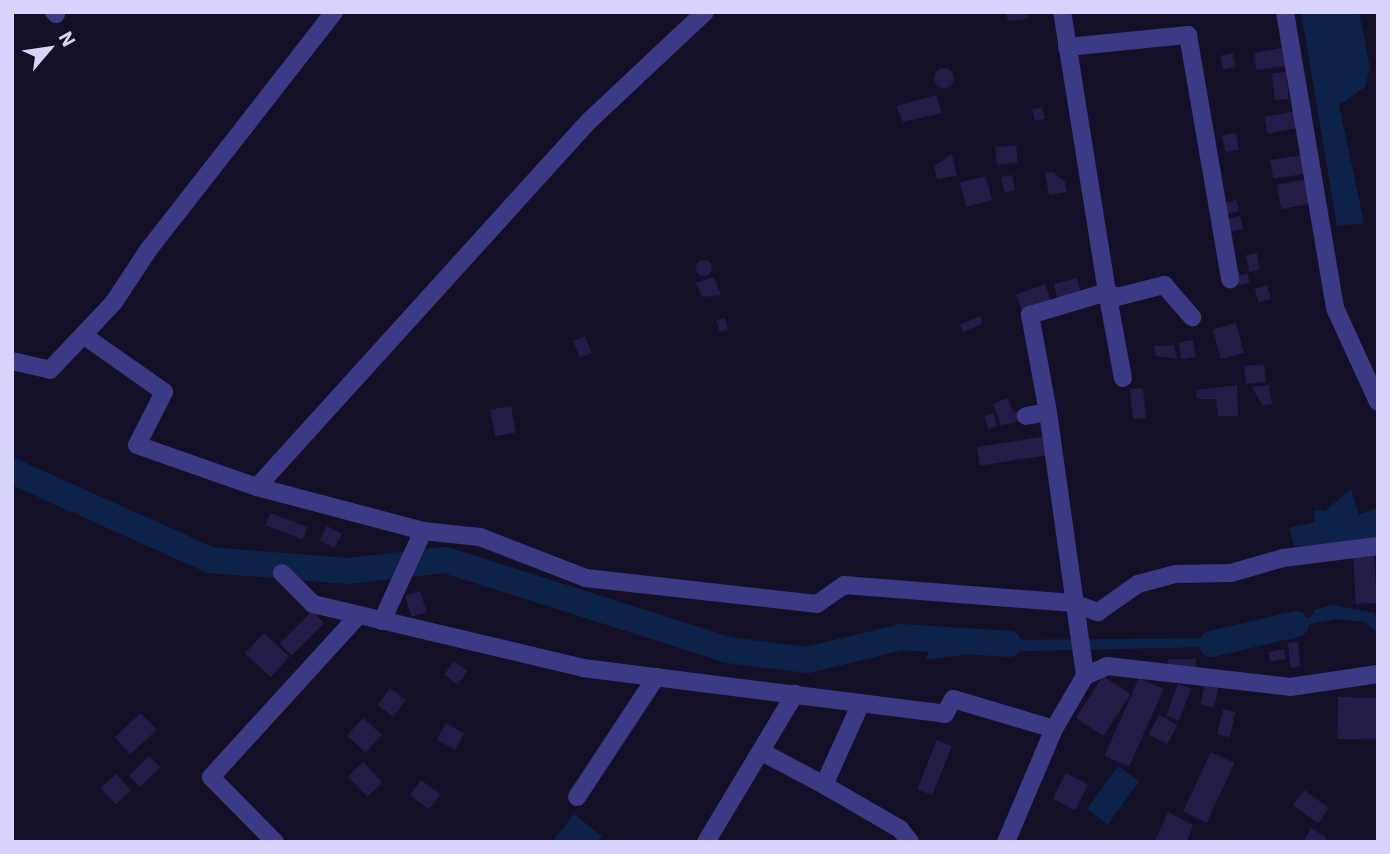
<!DOCTYPE html>
<html>
<head>
<meta charset="utf-8">
<style>
  body { margin:0 }
  #map { position:relative; width:1390px; height:854px; overflow:hidden; background:#130f26; font-family:"IBM Plex Sans",sans-serif }
  div>[style] { position:absolute }
  .water>* { inset:0; background:#0c2248; transform-origin:0 0 }
  .river>* { height:26px; margin:-13px; padding:0 13px; transform-origin:13px; border-radius:13px; background:#0c2248 }
  .building>* { inset:0; background:#241b47; transform-origin:0 0 }
  .round { border-radius:50% }
  .minor>* { height:18px; margin:-9px; padding:0 9px; transform-origin:9px; border-radius:9px; background:#3d3a85 }
  span { translate:-50% -50%; white-space:nowrap; text-align:center; line-height:1.15; -webkit-text-stroke:7px #130f26; paint-order:stroke }
  .frame { position:absolute; inset:0; border:14px solid #d9d4ff; pointer-events:none }
  .north { position:absolute; left:14px; top:14px; width:70px; height:70px; -webkit-text-stroke:5px #130f26; paint-order:stroke; rotate:61deg; font-size:19px; font-weight:700; line-height:28px; text-align:center; color:#d9d4ff }
  .north::after { content:''; display:block; margin:auto; width:24px; height:32px; background:#d9d4ff; clip-path:polygon(50% 0,100% 100%,50% 72%,0 100%) }
</style>
</head>
<body>
<div id="map">
  <div class="water">
    <i style="clip-path:polygon(1301px 12px,1359px 12px,1370px 67px,1365px 87px,1339px 105px,1364px 223px,1337px 226px)"></i>
    <i style="clip-path:polygon(1351px 489px,1359px 515px,1377px 508px,1378px 545px,1294px 546px,1289px 528px,1315px 522px,1314px 510px,1325px 511px)"></i>
    <i style="clip-path:polygon(1331px 605px,1375px 613px,1378px 633px,1365px 622px,1336px 619px,1299px 626px,1258px 646px,984px 652px,926px 660px,929px 649px,946px 651px,981px 640px,1254px 638px,1278px 623px,1311px 617px,1315px 610px)"></i>
    <i style="left:1118px;top:766px;width:26px;height:53px;rotate:36deg"></i>
    <i style="clip-path:polygon(574px 814px,602px 836px,598px 842px,552px 842px)"></i>
  </div>
  <div class="river">
    <i style="left:12px;top:471px;width:217px;rotate:24.2deg"></i>
    <i style="left:210px;top:560px;width:138px;rotate:4.6deg"></i>
    <i style="left:348px;top:571px;width:98px;rotate:-6.5deg"></i>
    <i style="left:445px;top:560px;width:297px;rotate:17.6deg"></i>
    <i style="left:728px;top:650px;width:80px;rotate:7.2deg"></i>
    <i style="left:807px;top:660px;width:97px;rotate:-13.7deg"></i>
    <i style="left:901px;top:637px;width:108px;rotate:3.7deg"></i>
    <i style="left:1212px;top:644px;width:86px;rotate:-13.4deg"></i>
  </div>
  <div class="building">
    <i style="clip-path:polygon(1006px 12px,1027px 12px,1028px 19px,1008px 21px)"></i>
    <i style="clip-path:polygon(1285px 47px,1289px 66px,1256px 70px,1254px 53px)"></i>
    <i style="left:1233px;top:53px;width:14px;height:13px;rotate:78deg"></i>
    <i class="round" style="left:934px;top:68px;width:20px;height:20px"></i>
    <i style="left:1286px;top:72px;width:27px;height:14px;rotate:84deg"></i>
    <i style="clip-path:polygon(936px 95px,942px 113px,903px 122px,896px 106px)"></i>
    <i style="left:1042px;top:107px;width:12px;height:10px;rotate:76deg"></i>
    <i style="left:1297px;top:111px;width:17px;height:33px;rotate:80deg"></i>
    <i style="left:1236px;top:133px;width:17px;height:14px;rotate:80deg"></i>
    <i style="left:1016px;top:145px;width:18px;height:21px;rotate:84deg"></i>
    <i style="clip-path:polygon(952px 154px,957px 176px,937px 179px,934px 166px)"></i>
    <i style="left:1302px;top:155px;width:19px;height:32px;rotate:81deg"></i>
    <i style="clip-path:polygon(1053px 172px,1065px 182px,1067px 192px,1049px 195px,1045px 173px)"></i>
    <i style="left:1012px;top:175px;width:16px;height:11px;rotate:79deg"></i>
    <i style="left:986px;top:176px;width:25px;height:27px;rotate:76deg"></i>
    <i style="left:1306px;top:179px;width:25px;height:30px;rotate:79deg"></i>
    <i style="left:1236px;top:200px;width:11px;height:18px;rotate:75deg"></i>
    <i style="left:1240px;top:216px;width:13px;height:19px;rotate:77deg"></i>
    <i style="left:1257px;top:253px;width:17px;height:11px;rotate:80deg"></i>
    <i class="round" style="left:696px;top:260px;width:16px;height:16px"></i>
    <i style="left:1247px;top:273px;width:10px;height:11px;rotate:73deg"></i>
    <i style="clip-path:polygon(714px 277px,721px 295px,703px 297px,695px 283px)"></i>
    <i style="left:1077px;top:278px;width:16px;height:24px;rotate:76deg"></i>
    <i style="left:1045px;top:284px;width:20px;height:31px;rotate:70deg"></i>
    <i style="left:1267px;top:285px;width:14px;height:13px;rotate:73deg"></i>
    <i style="left:980px;top:316px;width:8px;height:22px;rotate:67deg"></i>
    <i style="left:725px;top:318px;width:12px;height:9px;rotate:76deg"></i>
    <i style="left:1236px;top:323px;width:31px;height:24px;rotate:75deg"></i>
    <i style="left:585px;top:336px;width:18px;height:13px;rotate:68deg"></i>
    <i style="left:1193px;top:340px;width:17px;height:15px;rotate:80deg"></i>
    <i style="clip-path:polygon(1174px 345px,1177px 359px,1156px 356px,1154px 346px)"></i>
    <i style="left:1264px;top:364px;width:18px;height:20px;rotate:84deg"></i>
    <i style="clip-path:polygon(1237px 385px,1238px 416px,1218px 416px,1216px 399px,1197px 399px,1196px 390px)"></i>
    <i style="clip-path:polygon(1269px 385px,1272px 404px,1263px 406px,1252px 387px)"></i>
    <i style="left:1143px;top:388px;width:30px;height:13px;rotate:84deg"></i>
    <i style="clip-path:polygon(1007px 398px,1013px 412px,1023px 410px,1024px 419px,1001px 426px,993px 404px)"></i>
    <i style="left:511px;top:406px;width:27px;height:21px;rotate:80deg"></i>
    <i style="left:993px;top:413px;width:14px;height:9px;rotate:73deg"></i>
    <i style="left:1047px;top:436px;width:19px;height:71px;rotate:81deg"></i>
    <i style="left:270px;top:513px;width:40px;height:13px;rotate:21deg"></i>
    <i style="left:327px;top:526px;width:17px;height:16px;rotate:28deg"></i>
    <i style="left:1374px;top:550px;width:53px;height:21px;rotate:87deg"></i>
    <i style="left:420px;top:591px;width:22px;height:16px;rotate:72deg"></i>
    <i style="left:312px;top:611px;width:17px;height:46px;rotate:45deg"></i>
    <i style="left:264px;top:633px;width:35px;height:28px;rotate:43deg"></i>
    <i style="left:1298px;top:642px;width:25px;height:10px;rotate:85deg"></i>
    <i style="left:1284px;top:649px;width:10px;height:16px;rotate:79deg"></i>
    <i style="left:1168px;top:659px;width:28px;height:14px"></i>
    <i style="left:454px;top:661px;width:17px;height:17px;rotate:36deg"></i>
    <i style="left:1103px;top:676px;width:33px;height:50px;rotate:33deg"></i>
    <i style="left:1139px;top:678px;width:27px;height:85px;rotate:24deg"></i>
    <i style="left:1205px;top:683px;width:14px;height:22px;rotate:12deg"></i>
    <i style="left:1178px;top:684px;width:14px;height:34px;rotate:21deg"></i>
    <i style="left:390px;top:688px;width:20px;height:21px;rotate:37deg"></i>
    <i style="left:1338px;top:697px;width:40px;height:42px;rotate:1deg"></i>
    <i style="left:1223px;top:709px;width:13px;height:26px;rotate:13deg"></i>
    <i style="left:141px;top:713px;width:23px;height:36px;rotate:47deg"></i>
    <i style="left:1159px;top:715px;width:21px;height:22px;rotate:28deg"></i>
    <i style="left:363px;top:718px;width:25px;height:24px;rotate:42deg"></i>
    <i style="left:446px;top:723px;width:21px;height:19px;rotate:29deg"></i>
    <i style="left:937px;top:740px;width:16px;height:53px;rotate:22deg"></i>
    <i style="left:1211px;top:752px;width:26px;height:66px;rotate:25deg"></i>
    <i style="left:149px;top:756px;width:16px;height:28px;rotate:45deg"></i>
    <i style="left:363px;top:762px;width:28px;height:21px;rotate:46deg"></i>
    <i style="left:1066px;top:773px;width:25px;height:29px;rotate:27deg"></i>
    <i style="left:116px;top:774px;width:22px;height:21px;rotate:47deg"></i>
    <i style="left:421px;top:780px;width:24px;height:19px;rotate:36deg"></i>
    <i style="left:1304px;top:790px;width:31px;height:19px;rotate:36deg"></i>
    <i style="clip-path:polygon(1168px 812px,1193px 825px,1187px 842px,1154px 842px)"></i>
    <i style="clip-path:polygon(1311px 828px,1327px 838px,1325px 842px,1303px 842px)"></i>
  </div>
  <div class="minor">
    <i style="left:54px;top:12px;width:3px;rotate:45deg"></i>
    <i style="left:1285px;top:12px;width:300px;rotate:80.4deg"></i>
    <i style="left:1335px;top:308px;width:103px;rotate:65.4deg"></i>
    <i style="left:1067px;top:47px;width:122px;rotate:-5.7deg"></i>
    <i style="left:1188px;top:35px;width:248px;rotate:80.2deg"></i>
    <i style="left:83px;top:335px;width:99px;rotate:35.1deg"></i>
    <i style="left:164px;top:392px;width:59px;rotate:117deg"></i>
    <i style="left:137px;top:445px;width:127px;rotate:19.3deg"></i>
    <i style="left:257px;top:487px;width:172px;rotate:14.8deg"></i>
    <i style="left:423px;top:531px;width:57px;rotate:6deg"></i>
    <i style="left:480px;top:537px;width:114px;rotate:21.1deg"></i>
    <i style="left:586px;top:578px;width:232px;rotate:6.4deg"></i>
    <i style="left:817px;top:604px;width:33px;rotate:-35deg"></i>
    <i style="left:844px;top:585px;width:230px;rotate:4.5deg"></i>
    <i style="left:1073px;top:603px;width:27px;rotate:20deg"></i>
    <i style="left:1098px;top:612px;width:49px;rotate:-35deg"></i>
    <i style="left:1138px;top:584px;width:39px;rotate:-15deg"></i>
    <i style="left:1176px;top:574px;width:55px;rotate:-1deg"></i>
    <i style="left:1231px;top:573px;width:54px;rotate:-16.1deg"></i>
    <i style="left:1283px;top:558px;width:96px;rotate:-7.2deg"></i>
    <i style="left:12px;top:361px;width:39px;rotate:13deg"></i>
    <i style="left:50px;top:370px;width:93px;rotate:-46.7deg"></i>
    <i style="left:114px;top:302px;width:64px;rotate:-56.6deg"></i>
    <i style="left:149px;top:249px;width:301px;rotate:-52deg"></i>
    <i style="left:1123px;top:378px;width:87px;rotate:-100.5deg"></i>
    <i style="left:1107px;top:292px;width:11px;rotate:27deg"></i>
    <i style="left:1117px;top:297px;width:49px;rotate:-14.3deg"></i>
    <i style="left:1164px;top:285px;width:43px;rotate:48.8deg"></i>
    <i style="left:1048px;top:412px;width:99px;rotate:-100.5deg"></i>
    <i style="left:1030px;top:315px;width:80px;rotate:-16.6deg"></i>
    <i style="left:1107px;top:292px;width:284px;rotate:-99.1deg"></i>
    <i style="left:1026px;top:416px;width:22px;rotate:-10deg"></i>
    <i style="left:1048px;top:412px;width:267px;rotate:82deg"></i>
    <i style="left:257px;top:487px;width:494px;rotate:-47.8deg"></i>
    <i style="left:589px;top:121px;width:159px;rotate:-43.2deg"></i>
    <i style="left:282px;top:573px;width:44px;rotate:45deg"></i>
    <i style="left:313px;top:604px;width:277px;rotate:13.3deg"></i>
    <i style="left:583px;top:668px;width:365px;rotate:7.2deg"></i>
    <i style="left:945px;top:714px;width:17px;rotate:-62deg"></i>
    <i style="left:953px;top:699px;width:105px;rotate:16.5deg"></i>
    <i style="left:382px;top:621px;width:99px;rotate:-65.5deg"></i>
    <i style="left:762px;top:752px;width:70px;rotate:28deg"></i>
    <i style="left:824px;top:785px;width:90px;rotate:-65.7deg"></i>
    <i style="left:824px;top:785px;width:88px;rotate:30.1deg"></i>
    <i style="left:900px;top:829px;width:16px;rotate:52deg"></i>
    <i style="left:577px;top:797px;width:144px;rotate:-56.6deg"></i>
    <i style="left:275px;top:842px;width:91px;rotate:-134.6deg"></i>
    <i style="left:211px;top:777px;width:219px;rotate:-47.6deg"></i>
    <i style="left:706px;top:842px;width:173px;rotate:-59deg"></i>
    <i style="left:1006px;top:842px;width:123px;rotate:-67deg"></i>
    <i style="left:1054px;top:729px;width:61px;rotate:-59.7deg"></i>
    <i style="left:1085px;top:676px;width:24px;rotate:-24deg"></i>
    <i style="left:1107px;top:666px;width:184px;rotate:6.5deg"></i>
    <i style="left:1290px;top:687px;width:89px;rotate:-8.4deg"></i>
  </div>
  <div class="frame"></div>
  <div class="north">N</div>
</div>
</body>
</html>
